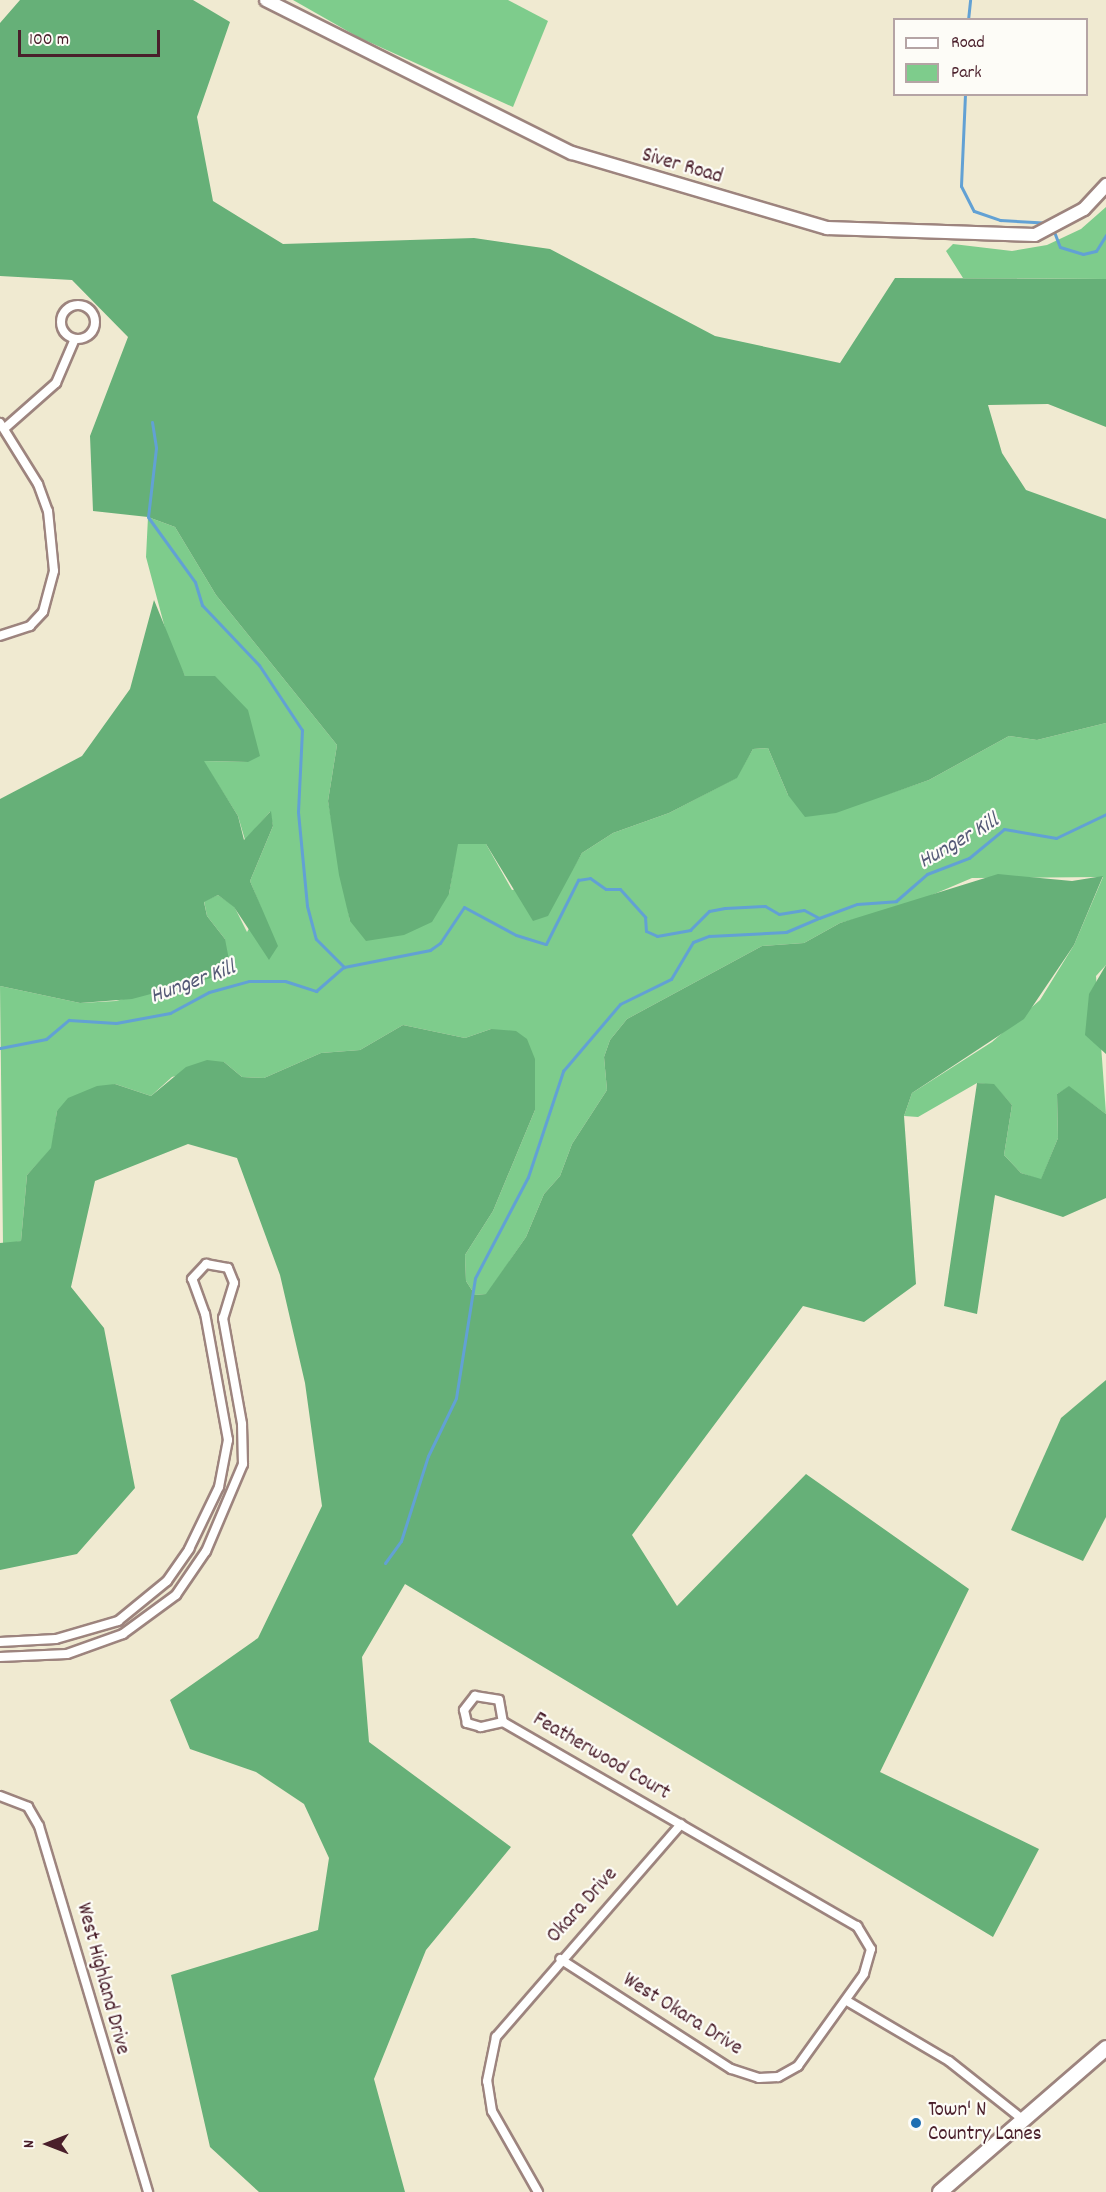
<!DOCTYPE html>
<html>
<head>
<meta charset="utf-8">
<style>
  body { margin:0 }
  #map { position:relative; width:1106px; height:2192px; overflow:hidden; background:#f0ead1; font-family:Dekko,sans-serif }
  div>[style] { position:absolute }
  .green>* { inset:0; background:#7ecc8c }
  .forest>* { inset:0; background:#66b078 }
  .stream>* { height:3px; margin:-1.5px; padding:0 1.5px; transform-origin:1.5px; border-radius:1.5px; background:#62a1d4 }
  .roads { filter:drop-shadow(2px 0 #9d847e) drop-shadow(-2px 0 #9d847e) drop-shadow(0 2px #9d847e) drop-shadow(0 -2px #9d847e) }
  .street>* { height:8px; margin:-4px; padding:0 4px; transform-origin:4px; border-radius:4px; background:#fff }
  .street>.ring { margin:-4px; padding:0; box-sizing:content-box; background:none; border:8px solid #fff; border-radius:50% }
  .secondary>* { height:12px; margin:-6px; padding:0 6px; transform-origin:6px; border-radius:6px; background:#fff }
  .primary>* { height:14px; margin:-7px; padding:0 7px; transform-origin:7px; border-radius:7px; background:#fff }
  .dots>* { width:16px; height:16px; translate:-50% -50%; box-sizing:border-box; border:3px solid #fdfcf7; border-radius:50% }
  span { translate:-50% -50%; white-space:nowrap; text-align:center; line-height:1.15; -webkit-text-stroke:4.5px #fdfcf7; paint-order:stroke }
  .street-label { font-size:21px; color:#4a1f2b }
  .poi-label { font-size:21px; color:#4a1f2b }
  .left { translate:0 -50%; text-align:left }
  .water-label { font-size:22px; color:#555a77; font-style:italic }
  .legend { position:absolute; left:893px; top:18px; width:195px; height:78px; box-sizing:border-box; background:#fdfcf7; border:2px solid #b5a4a5; margin:0; padding:8px 10px; list-style:none; font-size:18px; color:#4a1f2b }
  .legend li { display:flex; align-items:center; gap:12px; height:30px }
  .legend b { width:30px; border:2px solid #b5a4a5 }
  .north { position:absolute; left:18px; top:2114px; width:60px; height:60px; -webkit-text-stroke:4px #fdfcf7; paint-order:stroke; rotate:270deg; font-size:16px; font-weight:700; line-height:24px; text-align:center; color:#4a1f2b }
  .north::after { content:''; display:block; margin:auto; width:21px; height:27px; background:#4a1f2b; clip-path:polygon(50% 0,100% 100%,50% 72%,0 100%) }
  .scale { position:absolute; left:18px; top:30px; width:142px; height:27px; box-sizing:border-box; border:3px solid #4a1f2b; border-top:0; padding-left:8px; font-size:18px; line-height:21px; white-space:nowrap; color:#4a1f2b; -webkit-text-stroke:4px #fdfcf7; paint-order:stroke }
</style>
</head>
<body>
<div id="map">
  <div class="green">
    <i style="clip-path:polygon(293px 0,508px 0,548px 21px,513px 107px,358px 37px)"></i>
    <i style="clip-path:polygon(1106px 207px,1106px 279px,963px 278px,946px 251px,953px 244px,1012px 251px,1047px 245px,1081px 229px)"></i>
    <i style="clip-path:polygon(148px 517px,175px 527px,216px 595px,337px 745px,328px 801px,350px 921px,449px 894px,457px 844px,486px 844px,512px 890px,568px 877px,582px 853px,613px 833px,669px 813px,736px 778px,753px 749px,768px 748px,788px 795px,888px 794px,929px 780px,1009px 736px,1037px 740px,1106px 723px,1106px 965px,1096px 976px,1106px 1114px,1069px 1087px,1057px 1094px,1058px 1138px,1041px 1180px,1021px 1173px,1004px 1155px,1012px 1105px,994px 1085px,977px 1083px,918px 1117px,904px 1116px,912px 1093px,992px 1042px,1040px 1000px,1074px 945px,1103px 877px,972px 878px,906px 906px,840px 923px,804px 943px,762px 946px,627px 1019px,610px 1040px,604px 1057px,607px 1090px,572px 1144px,560px 1176px,544px 1194px,526px 1237px,487px 1294px,475px 1295px,466px 1281px,465px 1255px,493px 1211px,535px 1110px,491px 1029px,465px 1038px,403px 1025px,360px 1050px,321px 1053px,264px 1078px,242px 1077px,224px 1062px,172px 1077px,151px 1096px,115px 1084px,57px 1111px,52px 1148px,27px 1175px,21px 1241px,3px 1245px,0 986px,80px 1003px,116px 1001px,191px 980px,225px 939px,207px 916px,204px 901px,218px 895px,234px 906px,247px 932px,261px 908px,250px 881px,273px 826px,270px 812px,245px 840px,238px 816px,203px 761px,248px 762px,200px 679px,185px 676px,170px 647px,146px 557px)"></i>
  </div>
  <div class="forest">
    <i style="clip-path:polygon(20px 0,193px 0,230px 22px,197px 117px,213px 201px,283px 244px,474px 238px,550px 249px,715px 336px,840px 363px,895px 278px,1106px 279px,1106px 427px,1048px 404px,988px 405px,1002px 453px,1026px 490px,1106px 519px,1106px 723px,1037px 740px,1009px 736px,929px 780px,836px 813px,805px 817px,788px 795px,768px 748px,753px 749px,737px 778px,669px 813px,613px 833px,582px 853px,548px 916px,533px 921px,486px 844px,458px 844px,449px 894px,432px 922px,404px 935px,366px 941px,350px 921px,339px 875px,328px 801px,337px 745px,216px 595px,175px 527px,148px 517px,93px 511px,90px 436px,128px 337px,72px 280px,0 276px,0 23px)"></i>
    <i style="clip-path:polygon(154px 600px,185px 676px,215px 676px,248px 710px,260px 756px,248px 762px,204px 761px,238px 816px,244px 840px,271px 811px,273px 826px,250px 881px,278px 946px,269px 960px,234px 907px,218px 895px,204px 902px,207px 916px,225px 939px,230px 965px,222px 975px,132px 999px,80px 1003px,0 986px,0 799px,82px 756px,130px 689px)"></i>
    <i style="clip-path:polygon(998px 874px,1072px 881px,1103px 876px,1074px 945px,1024px 1019px,912px 1093px,904px 1116px,916px 1284px,864px 1322px,803px 1306px,632px 1535px,677px 1606px,806px 1474px,969px 1589px,880px 1772px,1039px 1849px,993px 1937px,405px 1584px,362px 1657px,369px 1742px,511px 1847px,426px 1950px,374px 2079px,405px 2192px,259px 2192px,210px 2147px,171px 1975px,318px 1930px,329px 1858px,304px 1804px,256px 1772px,190px 1749px,170px 1700px,258px 1638px,322px 1506px,305px 1383px,280px 1275px,237px 1158px,188px 1144px,95px 1181px,71px 1287px,104px 1328px,135px 1488px,77px 1554px,0 1570px,0 1243px,21px 1241px,27px 1175px,51px 1148px,57px 1111px,68px 1098px,97px 1086px,115px 1084px,151px 1096px,186px 1067px,207px 1060px,224px 1062px,242px 1077px,264px 1078px,321px 1053px,360px 1050px,403px 1025px,465px 1038px,491px 1029px,516px 1031px,527px 1039px,535px 1059px,535px 1110px,493px 1211px,465px 1255px,466px 1281px,475px 1295px,486px 1294px,526px 1237px,544px 1194px,560px 1176px,572px 1144px,607px 1090px,604px 1057px,610px 1040px,627px 1019px,762px 946px,804px 943px,840px 923px)"></i>
    <i style="clip-path:polygon(1106px 965px,1106px 1054px,1085px 1035px,1089px 994px)"></i>
    <i style="clip-path:polygon(977px 1083px,994px 1084px,1012px 1105px,1004px 1155px,1021px 1173px,1041px 1179px,1058px 1138px,1057px 1094px,1069px 1086px,1106px 1114px,1106px 1198px,1063px 1217px,995px 1195px,977px 1314px,944px 1306px)"></i>
    <i style="clip-path:polygon(1106px 1380px,1106px 1517px,1083px 1561px,1011px 1530px,1061px 1418px)"></i>
  </div>
  <div class="stream">
    <i style="left:968px;top:20px;width:20px;rotate:-84deg"></i>
    <i style="left:965px;top:94px;width:92px;rotate:92.5deg"></i>
    <i style="left:961px;top:186px;width:28px;rotate:63deg"></i>
    <i style="left:974px;top:211px;width:28px;rotate:19deg"></i>
    <i style="left:1000px;top:220px;width:52px;rotate:3.3deg"></i>
    <i style="left:1053px;top:229px;width:19px;rotate:69deg"></i>
    <i style="left:1060px;top:247px;width:24px;rotate:17deg"></i>
    <i style="left:1083px;top:254px;width:13px;rotate:-13deg"></i>
    <i style="left:1096px;top:251px;width:19px;rotate:-58deg"></i>
    <i style="left:152px;top:422px;width:26px;rotate:81deg"></i>
    <i style="left:156px;top:448px;width:69px;rotate:96.6deg"></i>
    <i style="left:148px;top:517px;width:80px;rotate:54.1deg"></i>
    <i style="left:195px;top:582px;width:24px;rotate:73deg"></i>
    <i style="left:202px;top:605px;width:83px;rotate:46.5deg"></i>
    <i style="left:259px;top:665px;width:78px;rotate:56.5deg"></i>
    <i style="left:302px;top:730px;width:82px;rotate:92.8deg"></i>
    <i style="left:298px;top:812px;width:94px;rotate:84.5deg"></i>
    <i style="left:307px;top:906px;width:34px;rotate:75deg"></i>
    <i style="left:316px;top:939px;width:40px;rotate:45deg"></i>
    <i style="left:0;top:1048px;width:47px;rotate:-11.1deg"></i>
    <i style="left:46px;top:1039px;width:30px;rotate:-40deg"></i>
    <i style="left:69px;top:1020px;width:47px;rotate:3.7deg"></i>
    <i style="left:116px;top:1023px;width:55px;rotate:-10.5deg"></i>
    <i style="left:170px;top:1013px;width:44px;rotate:-28.3deg"></i>
    <i style="left:209px;top:992px;width:41px;rotate:-15.4deg"></i>
    <i style="left:249px;top:981px;width:36px"></i>
    <i style="left:285px;top:981px;width:33px;rotate:18deg"></i>
    <i style="left:316px;top:991px;width:37px;rotate:-41deg"></i>
    <i style="left:344px;top:967px;width:88px;rotate:-11.2deg"></i>
    <i style="left:430px;top:950px;width:12px;rotate:-35deg"></i>
    <i style="left:440px;top:943px;width:43px;rotate:-56.3deg"></i>
    <i style="left:464px;top:907px;width:59px;rotate:28.3deg"></i>
    <i style="left:516px;top:935px;width:31px;rotate:17deg"></i>
    <i style="left:546px;top:944px;width:72px;rotate:-63.4deg"></i>
    <i style="left:578px;top:880px;width:12px;rotate:-9deg"></i>
    <i style="left:590px;top:878px;width:19px;rotate:35deg"></i>
    <i style="left:606px;top:889px;width:14px"></i>
    <i style="left:620px;top:889px;width:38px;rotate:48deg"></i>
    <i style="left:645px;top:917px;width:14px;rotate:86deg"></i>
    <i style="left:646px;top:931px;width:12px;rotate:24deg"></i>
    <i style="left:657px;top:936px;width:34px;rotate:-10deg"></i>
    <i style="left:690px;top:930px;width:27px;rotate:-45deg"></i>
    <i style="left:709px;top:911px;width:16px;rotate:-11deg"></i>
    <i style="left:725px;top:908px;width:40px;rotate:-2.9deg"></i>
    <i style="left:765px;top:906px;width:16px;rotate:30deg"></i>
    <i style="left:779px;top:914px;width:25px;rotate:-9deg"></i>
    <i style="left:804px;top:910px;width:17px;rotate:28deg"></i>
    <i style="left:819px;top:918px;width:40px;rotate:-20.2deg"></i>
    <i style="left:857px;top:904px;width:39px;rotate:-4deg"></i>
    <i style="left:896px;top:901px;width:41px;rotate:-41.1deg"></i>
    <i style="left:927px;top:874px;width:45px;rotate:-20.9deg"></i>
    <i style="left:969px;top:858px;width:45px;rotate:-39.6deg"></i>
    <i style="left:1004px;top:829px;width:53px;rotate:9.8deg"></i>
    <i style="left:1056px;top:838px;width:55px;rotate:-25.6deg"></i>
    <i style="left:385px;top:1563px;width:27px;rotate:-54deg"></i>
    <i style="left:401px;top:1541px;width:89px;rotate:-72.4deg"></i>
    <i style="left:428px;top:1456px;width:64px;rotate:-64.2deg"></i>
    <i style="left:456px;top:1398px;width:121px;rotate:-81deg"></i>
    <i style="left:475px;top:1278px;width:114px;rotate:-62.3deg"></i>
    <i style="left:528px;top:1177px;width:112px;rotate:-71.7deg"></i>
    <i style="left:563px;top:1071px;width:88px;rotate:-49.6deg"></i>
    <i style="left:620px;top:1004px;width:57px;rotate:-26.1deg"></i>
    <i style="left:671px;top:979px;width:43px;rotate:-59.3deg"></i>
    <i style="left:693px;top:942px;width:17px;rotate:-21deg"></i>
    <i style="left:709px;top:936px;width:77px;rotate:-3deg"></i>
    <i style="left:786px;top:932px;width:36px;rotate:-23deg"></i>
  </div>
  <div class="roads">
    <div class="street">
      <i class="ring" style="left:61px;top:305px;width:26px;height:26px"></i>
      <i style="left:0;top:423px;width:72px;rotate:58.1deg"></i>
      <i style="left:38px;top:484px;width:29px;rotate:70deg"></i>
      <i style="left:48px;top:511px;width:60px;rotate:84.3deg"></i>
      <i style="left:54px;top:571px;width:42px;rotate:105deg"></i>
      <i style="left:43px;top:612px;width:19px;rotate:133deg"></i>
      <i style="left:30px;top:626px;width:32px;rotate:162deg"></i>
      <i style="left:5px;top:428px;width:68px;rotate:-41.4deg"></i>
      <i style="left:56px;top:383px;width:46px;rotate:-66.8deg"></i>
      <i style="left:0;top:1642px;width:56px;rotate:-3.1deg"></i>
      <i style="left:56px;top:1639px;width:65px;rotate:-16.2deg"></i>
      <i style="left:118px;top:1621px;width:63px;rotate:-39.2deg"></i>
      <i style="left:167px;top:1581px;width:39px;rotate:-55deg"></i>
      <i style="left:189px;top:1549px;width:69px;rotate:-64.2deg"></i>
      <i style="left:219px;top:1487px;width:48px;rotate:-79.2deg"></i>
      <i style="left:228px;top:1440px;width:128px;rotate:-100.3deg"></i>
      <i style="left:205px;top:1314px;width:37px;rotate:-110deg"></i>
      <i style="left:192px;top:1279px;width:21px;rotate:-47deg"></i>
      <i style="left:206px;top:1264px;width:22px;rotate:10deg"></i>
      <i style="left:228px;top:1268px;width:16px;rotate:68deg"></i>
      <i style="left:234px;top:1283px;width:37px;rotate:107deg"></i>
      <i style="left:223px;top:1318px;width:108px;rotate:79.8deg"></i>
      <i style="left:242px;top:1424px;width:40px;rotate:88.6deg"></i>
      <i style="left:243px;top:1464px;width:95px;rotate:113deg"></i>
      <i style="left:206px;top:1551px;width:53px;rotate:124.3deg"></i>
      <i style="left:176px;top:1595px;width:66px;rotate:143.7deg"></i>
      <i style="left:123px;top:1634px;width:59px;rotate:160.3deg"></i>
      <i style="left:67px;top:1654px;width:67px;rotate:177.4deg"></i>
      <i style="left:475px;top:1696px;width:24px;rotate:9deg"></i>
      <i style="left:499px;top:1700px;width:22px;rotate:80deg"></i>
      <i style="left:503px;top:1722px;width:23px;rotate:167deg"></i>
      <i style="left:481px;top:1727px;width:15px;rotate:-164deg"></i>
      <i style="left:467px;top:1723px;width:13px;rotate:-103deg"></i>
      <i style="left:464px;top:1710px;width:18px;rotate:-52deg"></i>
      <i style="left:503px;top:1722px;width:409px;rotate:30deg"></i>
      <i style="left:857px;top:1926px;width:27px;rotate:59deg"></i>
      <i style="left:871px;top:1949px;width:26px;rotate:106deg"></i>
      <i style="left:864px;top:1974px;width:113px;rotate:125.7deg"></i>
      <i style="left:798px;top:2066px;width:23px;rotate:151deg"></i>
      <i style="left:778px;top:2077px;width:19px;rotate:177deg"></i>
      <i style="left:759px;top:2078px;width:29px;rotate:-162deg"></i>
      <i style="left:731px;top:2069px;width:203px;rotate:-147.2deg"></i>
      <i style="left:0;top:1796px;width:30px;rotate:21deg"></i>
      <i style="left:28px;top:1807px;width:22px;rotate:60deg"></i>
      <i style="left:39px;top:1826px;width:382px;rotate:73.4deg"></i>
      <i style="left:847px;top:2001px;width:118px;rotate:30.5deg"></i>
      <i style="left:949px;top:2061px;width:92px;rotate:38.4deg"></i>
      <i style="left:538px;top:2192px;width:93px;rotate:-119.6deg"></i>
      <i style="left:492px;top:2111px;width:30px;rotate:-99deg"></i>
      <i style="left:487px;top:2081px;width:45px;rotate:-78.4deg"></i>
      <i style="left:496px;top:2037px;width:282px;rotate:-49deg"></i>
    </div>
    <div class="secondary">
      <i style="left:266px;top:0;width:342px;rotate:26.6deg"></i>
      <i style="left:572px;top:153px;width:266px;rotate:16.4deg"></i>
      <i style="left:827px;top:228px;width:208px;rotate:1.9deg"></i>
      <i style="left:1035px;top:235px;width:55px;rotate:-28deg"></i>
      <i style="left:1084px;top:209px;width:33px;rotate:-47deg"></i>
    </div>
    <div class="primary">
      <i style="left:940px;top:2192px;width:220px;rotate:-40.9deg"></i>
    </div>
  </div>
  <div class="dots">
    <i style="left:916px;top:2123px;background:#1f6fb2"></i>
  </div>
  <div class="street-label">
    <span style="left:682px;top:167px;rotate:16deg">Siver Road</span>
    <span style="left:601px;top:1757px;rotate:30deg">Featherwood Court</span>
    <span style="left:583px;top:1906px;rotate:-48deg">Okara Drive</span>
    <span style="left:102px;top:1979px;rotate:75deg">West Highland Drive</span>
    <span style="left:682px;top:2015px;rotate:32deg">West Okara Drive</span>
  </div>
  <div class="poi-label">
    <span class="left" style="left:928px;top:2123px">Town' N<br>Country Lanes</span>
  </div>
  <div class="water-label">
    <span style="left:959px;top:842px;rotate:-30deg">Hunger Kill</span>
    <span style="left:193px;top:983px;rotate:-20deg">Hunger Kill</span>
  </div>
  <ul class="legend">
  <li><b style="height:8px;background:#fff"></b>Road</li>
  <li><b style="height:16px;background:#7ecc8c"></b>Park</li>
  </ul>
  <div class="north">N</div>
  <div class="scale">100 m</div>
</div>
</body>
</html>
